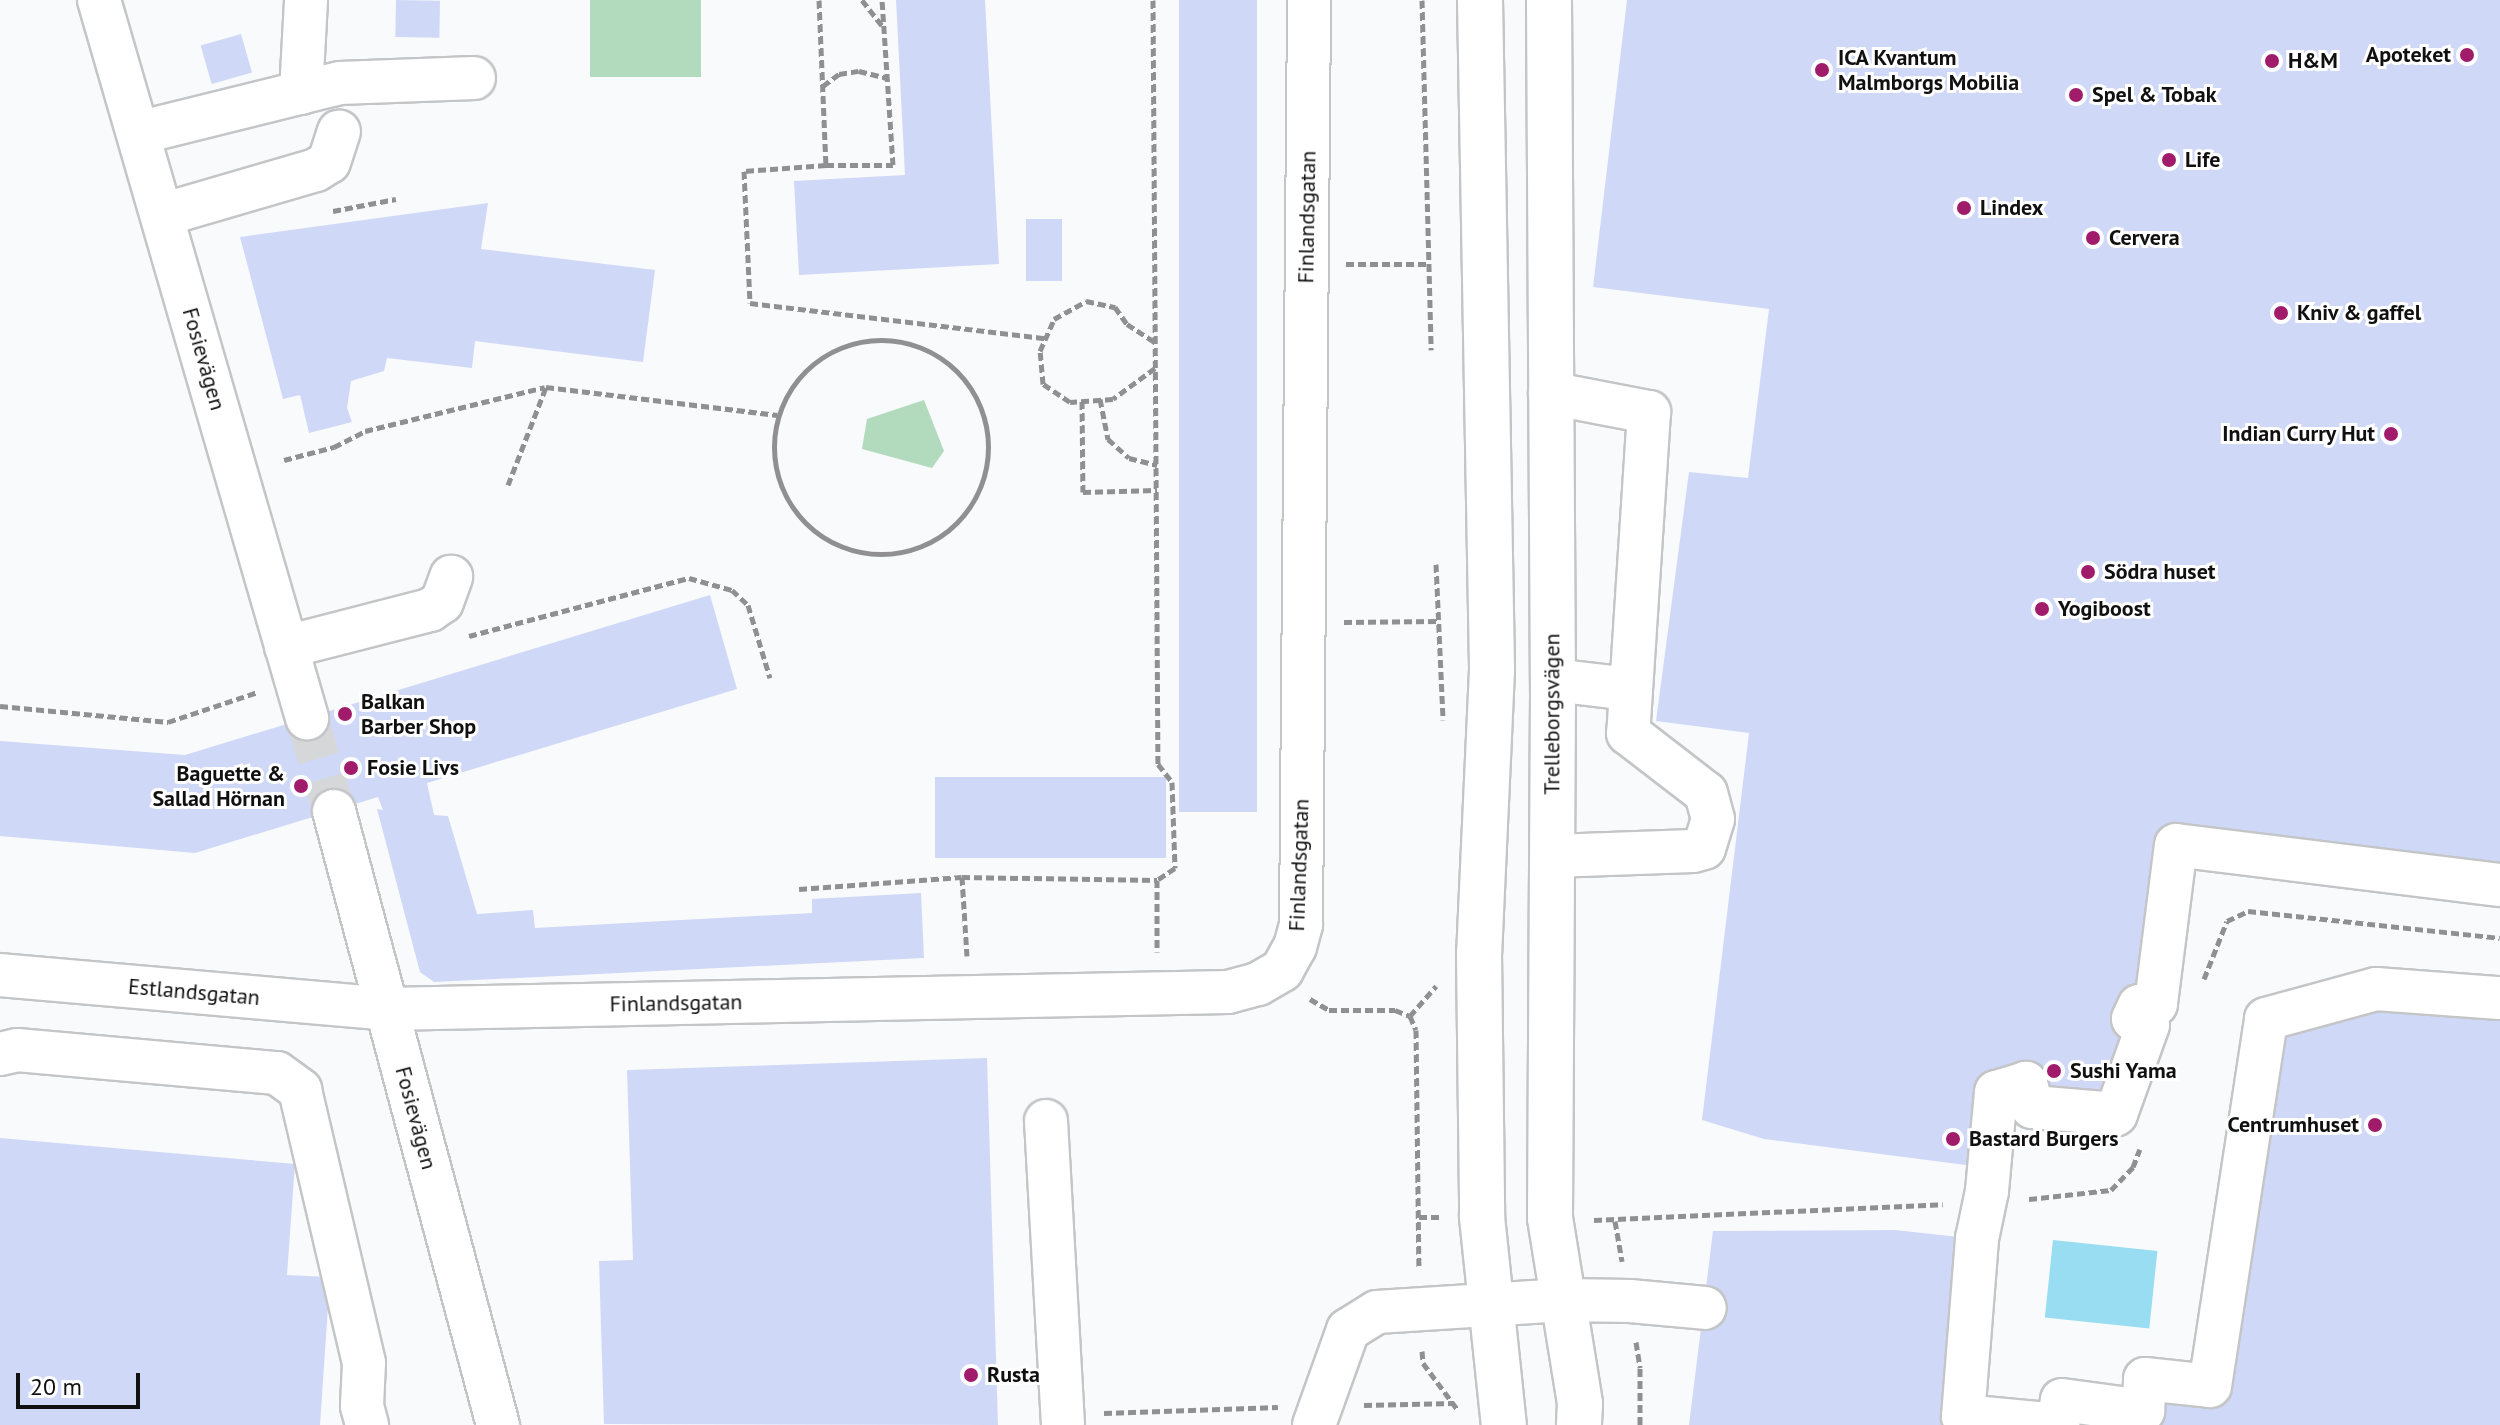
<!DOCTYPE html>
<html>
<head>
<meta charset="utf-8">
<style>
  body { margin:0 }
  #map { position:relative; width:2500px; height:1425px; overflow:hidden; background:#f9fafc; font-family:"PT Sans",sans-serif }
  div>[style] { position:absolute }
  .green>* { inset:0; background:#b2dabd; transform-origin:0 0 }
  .water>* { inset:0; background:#98ddf1; transform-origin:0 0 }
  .building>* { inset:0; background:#d0d8f7; transform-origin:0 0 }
  .minor-tunnel>* { height:42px; margin-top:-21px; transform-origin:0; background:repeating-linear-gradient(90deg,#d6d7d9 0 42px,transparent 0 63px) }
  .path>* { height:5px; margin-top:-2.5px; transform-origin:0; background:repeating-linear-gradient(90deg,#909092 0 8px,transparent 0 12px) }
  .path>.ring { margin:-2.5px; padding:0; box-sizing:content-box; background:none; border:5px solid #909092; border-radius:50% }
  .roads { filter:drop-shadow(2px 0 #c4c5c7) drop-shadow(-2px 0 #c4c5c7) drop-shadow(0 2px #c4c5c7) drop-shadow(0 -2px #c4c5c7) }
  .minor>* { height:42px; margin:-21px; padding:0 21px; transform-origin:21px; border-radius:21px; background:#fff }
  .major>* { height:44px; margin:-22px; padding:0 22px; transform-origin:22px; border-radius:22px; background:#fff }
  .dots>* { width:22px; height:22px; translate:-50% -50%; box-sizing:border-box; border:4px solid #fff; border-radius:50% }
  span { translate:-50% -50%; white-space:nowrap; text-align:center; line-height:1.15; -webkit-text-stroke:6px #fff; paint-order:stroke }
  .poi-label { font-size:22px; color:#101011; font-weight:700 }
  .right { translate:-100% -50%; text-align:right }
  .left { translate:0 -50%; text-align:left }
  .street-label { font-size:22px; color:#101011 }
  .scale { position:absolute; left:16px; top:1373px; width:124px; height:36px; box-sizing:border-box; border:4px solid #101011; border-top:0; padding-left:10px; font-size:24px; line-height:28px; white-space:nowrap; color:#101011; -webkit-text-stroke:6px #fff; paint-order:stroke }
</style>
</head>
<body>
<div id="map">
  <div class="green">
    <i style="left:590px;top:0;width:111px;height:77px"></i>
    <i style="clip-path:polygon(924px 400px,944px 451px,932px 468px,862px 449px,867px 419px)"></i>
  </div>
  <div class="water">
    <i style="left:2053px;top:1240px;width:105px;height:78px;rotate:6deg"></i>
  </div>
  <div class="building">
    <i style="left:396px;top:0;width:44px;height:37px;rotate:1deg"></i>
    <i style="clip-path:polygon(896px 0,985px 0,999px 264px,799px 275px,794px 181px,905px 175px)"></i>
    <i style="left:1179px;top:0;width:78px;height:812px"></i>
    <i style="clip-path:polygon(1627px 0,2500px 0,2500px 885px,2176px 845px,2118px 1111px,2026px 1083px,1989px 1168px,1764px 1139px,1702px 1120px,1749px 733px,1656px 721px,1689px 472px,1748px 478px,1769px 309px,1593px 287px)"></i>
    <i style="left:241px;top:34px;width:40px;height:42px;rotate:74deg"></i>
    <i style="clip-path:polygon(488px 203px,481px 249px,655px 270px,643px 362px,475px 341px,472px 368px,387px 358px,384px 371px,351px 381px,347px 408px,352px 422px,309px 433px,300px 395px,283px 399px,240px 237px)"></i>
    <i style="left:1026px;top:219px;width:36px;height:62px"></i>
    <i style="clip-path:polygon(710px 595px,737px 689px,427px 783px,434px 815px,448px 816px,477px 914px,533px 910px,535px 928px,812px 913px,812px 899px,921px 893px,924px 958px,434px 982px,420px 972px,377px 809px,383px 810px,378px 797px,195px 853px,0 836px,0 741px,185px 755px)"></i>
    <i style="left:935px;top:777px;width:231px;height:81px"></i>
    <i style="clip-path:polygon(2500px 998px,2500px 1425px,2058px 1425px,2143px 1411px,2145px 1379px,2210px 1386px,2266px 1019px)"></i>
    <i style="clip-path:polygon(987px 1058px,998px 1425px,604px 1424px,599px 1261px,633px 1260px,627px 1070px)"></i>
    <i style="clip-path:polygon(0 1138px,295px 1164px,287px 1275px,330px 1277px,320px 1425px,0 1425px)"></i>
    <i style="clip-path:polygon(1895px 1230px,1977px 1239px,1963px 1416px,2037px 1425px,1689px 1425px,1713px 1231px)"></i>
  </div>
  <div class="minor-tunnel">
    <i style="left:307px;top:718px;width:97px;rotate:73.8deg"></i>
  </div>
  <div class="path">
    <i style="left:819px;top:0;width:165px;rotate:87.6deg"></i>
    <i style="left:826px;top:165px;width:82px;rotate:175.8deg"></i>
    <i style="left:744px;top:171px;width:132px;rotate:87.4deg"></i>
    <i style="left:750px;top:303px;width:297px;rotate:6.8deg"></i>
    <i style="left:862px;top:0;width:36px;rotate:52deg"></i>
    <i style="left:1153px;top:0;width:764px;rotate:89.63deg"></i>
    <i style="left:1158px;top:764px;width:23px;rotate:52deg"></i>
    <i style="left:1172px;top:782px;width:86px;rotate:88deg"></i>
    <i style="left:1175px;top:868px;width:22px;rotate:146deg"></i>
    <i style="left:1157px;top:880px;width:72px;rotate:90deg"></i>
    <i style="left:1422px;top:0;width:350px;rotate:88.5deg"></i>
    <i style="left:823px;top:86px;width:20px;rotate:-37deg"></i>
    <i style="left:839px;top:74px;width:20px;rotate:-9deg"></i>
    <i style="left:859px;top:71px;width:29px;rotate:14deg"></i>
    <i style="left:826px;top:165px;width:67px"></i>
    <i style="left:893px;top:165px;width:165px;rotate:-93.8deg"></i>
    <i style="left:333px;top:211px;width:64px;rotate:-10.8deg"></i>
    <i style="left:1346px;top:264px;width:83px"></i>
    <i class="ring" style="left:774px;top:340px;width:209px;height:209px"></i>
    <i style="left:1155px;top:368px;width:52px;rotate:143.6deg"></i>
    <i style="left:1113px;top:399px;width:43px;rotate:176deg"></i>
    <i style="left:1070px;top:402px;width:32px;rotate:-146deg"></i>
    <i style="left:1043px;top:384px;width:33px;rotate:-95deg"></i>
    <i style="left:1040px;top:351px;width:35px;rotate:-66deg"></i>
    <i style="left:1054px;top:319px;width:37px;rotate:-29deg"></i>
    <i style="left:1086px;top:301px;width:30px;rotate:12deg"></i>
    <i style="left:1115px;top:307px;width:21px;rotate:55deg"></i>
    <i style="left:1127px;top:324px;width:35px;rotate:33deg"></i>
    <i style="left:1100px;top:399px;width:41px;rotate:78.7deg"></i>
    <i style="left:1108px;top:439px;width:28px;rotate:42deg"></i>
    <i style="left:1129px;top:458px;width:29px;rotate:14deg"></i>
    <i style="left:1082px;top:401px;width:91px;rotate:89.4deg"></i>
    <i style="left:1083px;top:492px;width:74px;rotate:-1.5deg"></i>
    <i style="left:284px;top:460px;width:52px;rotate:-14.6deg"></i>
    <i style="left:334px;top:447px;width:35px;rotate:-27deg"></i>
    <i style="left:365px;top:431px;width:185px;rotate:-13.7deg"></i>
    <i style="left:508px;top:485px;width:105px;rotate:-68.8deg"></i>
    <i style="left:546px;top:387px;width:233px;rotate:6.9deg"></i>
    <i style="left:1436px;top:564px;width:156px;rotate:87.4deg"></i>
    <i style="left:1344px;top:622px;width:95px;rotate:-0.6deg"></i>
    <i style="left:469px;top:636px;width:228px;rotate:-14.8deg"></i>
    <i style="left:689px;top:578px;width:45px;rotate:15.6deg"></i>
    <i style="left:732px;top:590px;width:22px;rotate:43deg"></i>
    <i style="left:748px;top:605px;width:76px;rotate:73.2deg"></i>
    <i style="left:0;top:706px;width:169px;rotate:5.4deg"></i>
    <i style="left:168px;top:722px;width:95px;rotate:-18.4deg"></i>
    <i style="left:962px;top:877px;width:79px;rotate:86.4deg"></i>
    <i style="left:799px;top:889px;width:163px;rotate:-4.2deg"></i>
    <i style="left:962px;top:877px;width:195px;rotate:0.9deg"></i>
    <i style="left:2204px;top:979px;width:62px;rotate:-68.4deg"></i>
    <i style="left:2227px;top:921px;width:23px;rotate:-25deg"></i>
    <i style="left:2248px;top:911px;width:253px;rotate:6.1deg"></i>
    <i style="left:1310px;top:999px;width:22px;rotate:30deg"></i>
    <i style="left:1329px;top:1010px;width:66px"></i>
    <i style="left:1395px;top:1010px;width:16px;rotate:22deg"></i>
    <i style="left:1410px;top:1016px;width:15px;rotate:67deg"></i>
    <i style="left:1416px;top:1030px;width:239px;rotate:89.3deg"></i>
    <i style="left:1410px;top:1016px;width:40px;rotate:-49deg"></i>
    <i style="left:2029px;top:1199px;width:82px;rotate:-6.3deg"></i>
    <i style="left:2111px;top:1190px;width:32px;rotate:-46deg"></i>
    <i style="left:2133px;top:1167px;width:19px;rotate:-69deg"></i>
    <i style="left:1419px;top:1217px;width:21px"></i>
    <i style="left:1594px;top:1220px;width:349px;rotate:-2.6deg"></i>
    <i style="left:1615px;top:1221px;width:41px;rotate:80.1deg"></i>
    <i style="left:1636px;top:1342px;width:26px;rotate:81deg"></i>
    <i style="left:1640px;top:1368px;width:57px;rotate:90deg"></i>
    <i style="left:1422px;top:1351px;width:12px;rotate:85deg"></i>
    <i style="left:1423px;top:1363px;width:57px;rotate:53.5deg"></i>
    <i style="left:1364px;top:1405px;width:90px;rotate:-1.3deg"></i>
    <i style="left:1104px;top:1413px;width:174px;rotate:-2deg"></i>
  </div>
  <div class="roads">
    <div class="minor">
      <i style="left:99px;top:0;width:748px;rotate:73.84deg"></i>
      <i style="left:301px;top:93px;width:93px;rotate:-86.9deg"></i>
      <i style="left:138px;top:133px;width:208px;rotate:-13.9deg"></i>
      <i style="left:340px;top:83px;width:134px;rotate:-2.1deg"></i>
      <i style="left:162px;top:215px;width:160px;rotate:-16.3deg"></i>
      <i style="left:316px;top:170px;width:15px;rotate:-32deg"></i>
      <i style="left:329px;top:162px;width:32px;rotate:-72deg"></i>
      <i style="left:1550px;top:393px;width:101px;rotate:10.9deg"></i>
      <i style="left:1649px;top:412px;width:322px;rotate:93.7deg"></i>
      <i style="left:1628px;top:733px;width:98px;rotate:37.6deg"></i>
      <i style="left:1706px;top:793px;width:27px;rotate:75deg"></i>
      <i style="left:1713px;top:819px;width:30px;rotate:107deg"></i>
      <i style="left:1704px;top:848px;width:11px;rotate:165deg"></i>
      <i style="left:1693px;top:851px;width:141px;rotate:178deg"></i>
      <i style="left:286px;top:647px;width:149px;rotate:-14.4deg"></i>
      <i style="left:430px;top:610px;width:14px;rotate:-34deg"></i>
      <i style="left:442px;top:602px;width:27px;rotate:-70deg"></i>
      <i style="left:1553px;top:680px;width:78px;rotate:6.7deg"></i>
      <i style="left:334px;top:811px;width:636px;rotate:75.05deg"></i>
      <i style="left:2500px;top:885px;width:326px;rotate:-173deg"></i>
      <i style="left:2176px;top:845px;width:160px;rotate:97.2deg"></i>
      <i style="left:2156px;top:1004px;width:17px;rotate:173deg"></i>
      <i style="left:2139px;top:1006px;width:14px;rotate:115deg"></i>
      <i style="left:2133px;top:1019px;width:16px;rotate:22deg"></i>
      <i style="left:2148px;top:1025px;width:95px;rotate:109.8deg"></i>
      <i style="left:2116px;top:1114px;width:84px;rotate:-175.2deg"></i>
      <i style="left:2032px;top:1107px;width:25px;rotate:-104deg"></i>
      <i style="left:2026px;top:1083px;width:31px;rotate:163deg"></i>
      <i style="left:1996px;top:1092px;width:99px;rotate:95.2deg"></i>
      <i style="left:1987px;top:1191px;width:49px;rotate:101.8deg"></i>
      <i style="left:1977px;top:1239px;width:178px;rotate:94.5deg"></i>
      <i style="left:1963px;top:1416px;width:95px;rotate:5.4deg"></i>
      <i style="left:2058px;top:1425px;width:25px;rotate:-81deg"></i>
      <i style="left:2062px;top:1400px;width:82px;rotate:7.7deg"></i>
      <i style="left:2143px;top:1411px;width:32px;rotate:-86deg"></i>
      <i style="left:2145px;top:1379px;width:65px;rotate:6.1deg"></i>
      <i style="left:2210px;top:1386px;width:371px;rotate:-81.3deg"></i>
      <i style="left:2266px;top:1019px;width:114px;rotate:-15.3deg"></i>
      <i style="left:2376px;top:989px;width:124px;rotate:4.2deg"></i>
      <i style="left:0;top:975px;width:388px;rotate:5deg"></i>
      <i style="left:387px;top:1009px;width:841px;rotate:-1.16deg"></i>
      <i style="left:1228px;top:992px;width:31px;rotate:-15deg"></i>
      <i style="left:1258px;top:984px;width:28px;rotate:-30deg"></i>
      <i style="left:1282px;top:970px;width:26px;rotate:-61deg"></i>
      <i style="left:1295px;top:947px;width:24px;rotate:-75deg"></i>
      <i style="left:1301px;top:924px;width:924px;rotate:-89.5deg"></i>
      <i style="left:0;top:1054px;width:17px;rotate:-13deg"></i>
      <i style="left:17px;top:1050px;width:261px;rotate:5.1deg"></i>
      <i style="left:277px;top:1073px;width:29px;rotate:36deg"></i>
      <i style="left:300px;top:1090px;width:280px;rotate:76.8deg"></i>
      <i style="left:364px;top:1363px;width:43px;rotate:92.7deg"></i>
      <i style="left:362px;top:1406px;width:20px;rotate:75deg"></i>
      <i style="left:1046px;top:1121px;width:304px;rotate:86.8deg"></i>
      <i style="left:1314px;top:1425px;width:101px;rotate:-70.3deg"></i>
      <i style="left:1348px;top:1330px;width:34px;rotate:-32deg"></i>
      <i style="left:1377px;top:1312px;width:187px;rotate:-3.7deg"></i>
      <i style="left:1564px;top:1300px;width:66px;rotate:0.9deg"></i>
      <i style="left:1630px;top:1301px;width:75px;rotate:5.3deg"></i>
    </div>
    <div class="major">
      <i style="left:1480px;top:0;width:670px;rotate:88.97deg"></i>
      <i style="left:1492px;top:670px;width:284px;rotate:92.6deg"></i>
      <i style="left:1479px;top:954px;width:263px;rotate:89.3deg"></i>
      <i style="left:1482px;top:1217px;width:209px;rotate:84deg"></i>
      <i style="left:1549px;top:0;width:695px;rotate:89.67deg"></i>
      <i style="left:1553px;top:695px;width:523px;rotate:90.33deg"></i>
      <i style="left:1550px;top:1218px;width:188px;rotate:80.8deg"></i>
      <i style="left:1580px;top:1404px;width:21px;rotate:93deg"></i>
    </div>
  </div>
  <div class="dots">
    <i style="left:2467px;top:55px;background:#a01c6b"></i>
    <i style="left:2272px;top:61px;background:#a01c6b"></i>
    <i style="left:1822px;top:70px;background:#a01c6b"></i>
    <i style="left:2076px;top:95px;background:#a01c6b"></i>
    <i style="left:2169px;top:160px;background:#a01c6b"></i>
    <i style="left:1964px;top:208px;background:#a01c6b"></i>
    <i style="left:2093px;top:238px;background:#a01c6b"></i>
    <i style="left:2281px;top:313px;background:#a01c6b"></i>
    <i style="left:2391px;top:434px;background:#a01c6b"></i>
    <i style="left:2088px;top:572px;background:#a01c6b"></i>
    <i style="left:2042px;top:609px;background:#a01c6b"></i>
    <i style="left:345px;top:714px;background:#a01c6b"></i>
    <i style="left:351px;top:768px;background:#a01c6b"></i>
    <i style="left:301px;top:786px;background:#a01c6b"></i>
    <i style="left:2054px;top:1071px;background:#a01c6b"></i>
    <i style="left:2375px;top:1125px;background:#a01c6b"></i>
    <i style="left:1953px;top:1139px;background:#a01c6b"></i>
    <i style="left:971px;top:1375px;background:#a01c6b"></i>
  </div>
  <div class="poi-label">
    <span class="right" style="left:2451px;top:55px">Apoteket</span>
    <span class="left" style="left:1838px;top:70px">ICA Kvantum<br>Malmborgs Mobilia</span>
    <span class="left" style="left:2288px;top:61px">H&amp;M</span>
    <span class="left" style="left:2092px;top:95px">Spel &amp; Tobak</span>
    <span class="left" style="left:2185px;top:160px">Life</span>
    <span class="left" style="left:1980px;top:208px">Lindex</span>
    <span class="left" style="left:2109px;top:238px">Cervera</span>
    <span class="left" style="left:2297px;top:313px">Kniv &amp; gaffel</span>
    <span class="right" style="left:2375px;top:434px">Indian Curry Hut</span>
    <span class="left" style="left:2104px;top:572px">Södra huset</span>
    <span class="left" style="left:2058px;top:609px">Yogiboost</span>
    <span class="left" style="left:361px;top:714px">Balkan<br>Barber Shop</span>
    <span class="left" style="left:367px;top:768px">Fosie Livs</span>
    <span class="right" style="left:285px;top:786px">Baguette &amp;<br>Sallad Hörnan</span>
    <span class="left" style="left:2070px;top:1071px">Sushi Yama</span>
    <span class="right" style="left:2359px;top:1125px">Centrumhuset</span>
    <span class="left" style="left:1969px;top:1139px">Bastard Burgers</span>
    <span class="left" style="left:987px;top:1375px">Rusta</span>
  </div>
  <div class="street-label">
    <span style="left:1307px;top:217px;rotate:-89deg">Finlandsgatan</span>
    <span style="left:204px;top:359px;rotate:74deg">Fosievägen</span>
    <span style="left:1552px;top:714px;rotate:-90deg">Trelleborgsvägen</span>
    <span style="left:1299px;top:865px;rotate:-88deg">Finlandsgatan</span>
    <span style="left:194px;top:992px;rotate:5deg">Estlandsgatan</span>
    <span style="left:676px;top:1003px;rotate:-1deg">Finlandsgatan</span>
    <span style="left:416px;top:1118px;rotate:75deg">Fosievägen</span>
  </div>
  <div class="scale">20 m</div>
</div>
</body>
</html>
